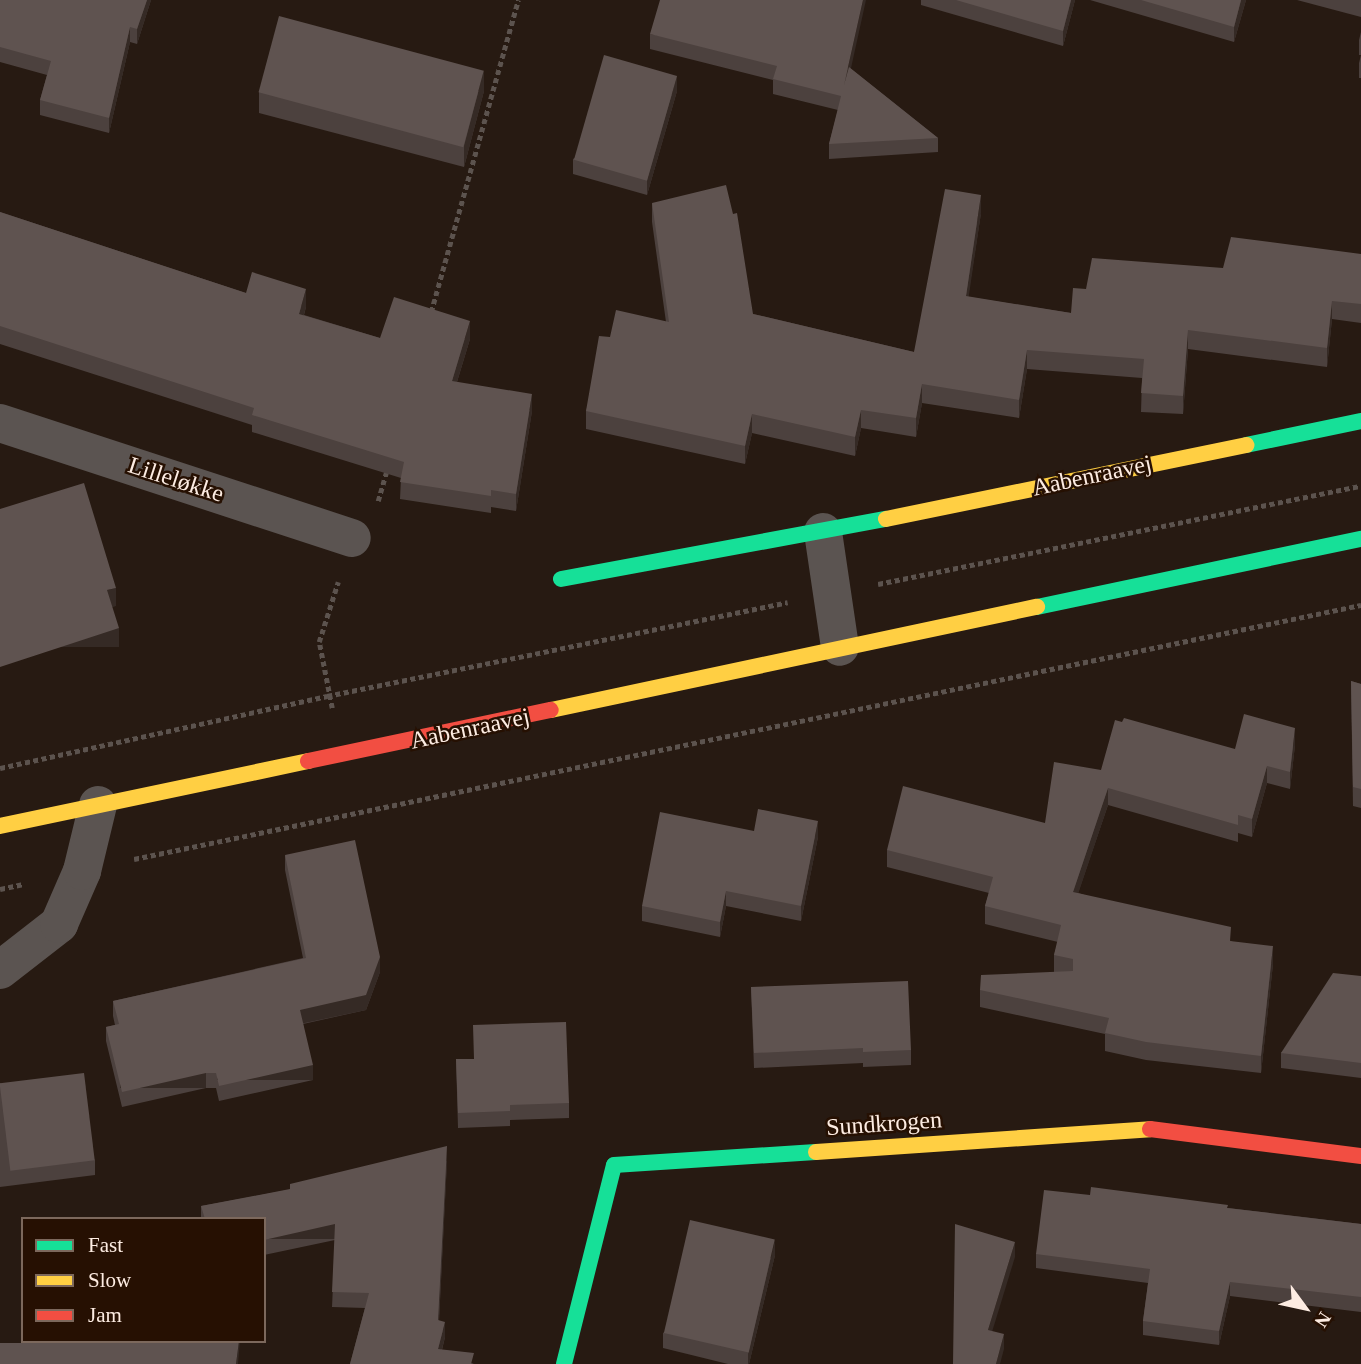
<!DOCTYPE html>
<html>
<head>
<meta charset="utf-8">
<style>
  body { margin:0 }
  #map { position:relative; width:1361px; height:1364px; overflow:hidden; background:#271a12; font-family:Georgia,serif }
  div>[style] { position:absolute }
  .path>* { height:4.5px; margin-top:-2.25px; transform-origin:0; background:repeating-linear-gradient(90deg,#5c534e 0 5px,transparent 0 8.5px) }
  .street>* { height:38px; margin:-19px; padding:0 19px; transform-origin:19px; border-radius:19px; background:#5b5451 }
  .fast>* { height:16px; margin:-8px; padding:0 8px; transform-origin:8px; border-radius:8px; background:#16e098 }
  .slow>* { height:16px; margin:-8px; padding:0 8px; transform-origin:8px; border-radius:8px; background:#ffcf43 }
  .jam>* { height:16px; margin:-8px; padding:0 8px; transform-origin:8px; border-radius:8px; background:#f24e42 }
  .wall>* { inset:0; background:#4c413e }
  .shaded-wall>* { inset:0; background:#352a25; transform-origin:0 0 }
  .building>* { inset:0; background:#5f5350; transform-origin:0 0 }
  span { translate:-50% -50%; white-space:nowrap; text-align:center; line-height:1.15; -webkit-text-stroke:5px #261002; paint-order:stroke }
  .street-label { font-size:24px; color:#fdece2 }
  .legend { position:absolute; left:21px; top:1217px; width:245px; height:126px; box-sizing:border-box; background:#261002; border:2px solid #7c685c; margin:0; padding:9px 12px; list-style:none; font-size:21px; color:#fdece2 }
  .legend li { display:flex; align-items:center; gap:14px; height:35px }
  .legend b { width:35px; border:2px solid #7c685c }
  .north { position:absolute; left:1270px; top:1273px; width:70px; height:70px; -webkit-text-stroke:5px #261002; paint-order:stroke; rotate:123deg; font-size:19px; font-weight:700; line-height:28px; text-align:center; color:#fdece2 }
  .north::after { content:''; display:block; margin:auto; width:24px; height:32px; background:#fdece2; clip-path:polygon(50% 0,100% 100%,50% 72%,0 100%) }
</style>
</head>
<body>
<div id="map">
  <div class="path">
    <i style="left:431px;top:312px;width:324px;rotate:-74.4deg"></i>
    <i style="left:378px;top:501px;width:33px;rotate:-74deg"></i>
    <i style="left:878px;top:584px;width:493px;rotate:-11.5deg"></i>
    <i style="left:332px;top:708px;width:67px;rotate:-101.1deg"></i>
    <i style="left:319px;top:642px;width:63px;rotate:-72.4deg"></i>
    <i style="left:0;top:768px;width:335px;rotate:-12.4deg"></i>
    <i style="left:327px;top:696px;width:470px;rotate:-11.5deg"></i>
    <i style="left:134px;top:859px;width:1253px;rotate:-11.7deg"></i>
    <i style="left:0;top:889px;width:24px;rotate:-12deg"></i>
  </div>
  <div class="street">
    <i style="left:0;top:423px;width:370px;rotate:18.1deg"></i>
    <i style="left:823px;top:532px;width:116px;rotate:81.6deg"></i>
    <i style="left:0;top:970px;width:75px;rotate:-37.9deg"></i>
    <i style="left:59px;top:924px;width:58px;rotate:-66.5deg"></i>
    <i style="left:82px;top:871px;width:68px;rotate:-76.4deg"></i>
  </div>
  <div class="fast">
    <i style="left:1246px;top:445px;width:117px;rotate:-11.8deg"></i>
    <i style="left:561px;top:579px;width:330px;rotate:-10.5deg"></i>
    <i style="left:1037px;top:607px;width:331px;rotate:-11.9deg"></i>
    <i style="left:564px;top:1364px;width:205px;rotate:-75.9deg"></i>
    <i style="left:614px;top:1165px;width:202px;rotate:-3.7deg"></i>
  </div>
  <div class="slow">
    <i style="left:886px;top:519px;width:368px;rotate:-11.6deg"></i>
    <i style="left:551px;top:710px;width:497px;rotate:-12deg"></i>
    <i style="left:0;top:826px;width:315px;rotate:-11.9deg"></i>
    <i style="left:816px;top:1152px;width:335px;rotate:-3.9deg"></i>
  </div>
  <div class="jam">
    <i style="left:308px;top:761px;width:248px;rotate:-11.9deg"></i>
    <i style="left:1150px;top:1129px;width:213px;rotate:7.3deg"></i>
  </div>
  <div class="wall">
    <i style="clip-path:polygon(0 0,151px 0,137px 44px,130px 42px,109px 133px,40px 115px,40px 100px,47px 75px,0 62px)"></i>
    <i style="clip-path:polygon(921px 0,1075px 0,1063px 46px,921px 5px)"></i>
    <i style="clip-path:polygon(1090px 0,1246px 0,1234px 42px)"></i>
    <i style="clip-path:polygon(1297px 0,1361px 0,1361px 17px)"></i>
    <i style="clip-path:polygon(1361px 32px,1361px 78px,1359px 78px,1359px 63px,1361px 55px,1359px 55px,1359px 40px)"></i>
    <i style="clip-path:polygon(650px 34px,851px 69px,938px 138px,938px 152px,829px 159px,829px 144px,838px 110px,773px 94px,773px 80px,650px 49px)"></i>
    <i style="clip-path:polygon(484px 91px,464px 167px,259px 113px,259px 92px)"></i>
    <i style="clip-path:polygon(677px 91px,647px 195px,573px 174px,573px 159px)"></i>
    <i style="clip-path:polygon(652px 203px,753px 314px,914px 352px,981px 213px,968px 297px,1071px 313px,1086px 289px,1223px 268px,1361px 254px,1361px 323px,1332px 319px,1327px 367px,1188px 349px,1183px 414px,1141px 412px,1142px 378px,1027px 369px,1019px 418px,922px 403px,916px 437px,861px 428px,855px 456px,752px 433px,745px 464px,586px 429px,586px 411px,610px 337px,666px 322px,652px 222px)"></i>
    <i style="clip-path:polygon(0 212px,246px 293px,306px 307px,304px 315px,380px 338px,470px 339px,457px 382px,532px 411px,516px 511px,491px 507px,491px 513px,400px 499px,401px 478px,252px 432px,252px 425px,0 344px)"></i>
    <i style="clip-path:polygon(1351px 681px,1361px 684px,1361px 808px,1353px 806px)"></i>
    <i style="clip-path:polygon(1295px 745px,1290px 789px,1267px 783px,1252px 837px,1238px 833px,1238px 842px,1108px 805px,1078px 893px,1231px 941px,1273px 964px,1261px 1073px,1146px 1060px,1105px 1051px,1105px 1034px,980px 1007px,980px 990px,1054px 972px,1054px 955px,1058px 942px,985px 924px,985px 906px,989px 893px,887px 867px,887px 850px,1045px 823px,1101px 770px,1235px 749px)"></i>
    <i style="clip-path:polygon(754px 831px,818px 837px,801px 921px,726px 906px,720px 937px,642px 921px,642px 906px)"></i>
    <i style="clip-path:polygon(285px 855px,380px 972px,366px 1010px,303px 1024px,313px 1080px,219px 1101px,216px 1088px,206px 1088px,122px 1107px,106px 1041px,106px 1027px,115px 1025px,113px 1016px,113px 1001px,303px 958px,285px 870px)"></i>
    <i style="clip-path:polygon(1361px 976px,1361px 1078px,1281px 1068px,1281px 1053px)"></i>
    <i style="clip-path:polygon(751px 987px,911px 1050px,911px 1065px,863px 1067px,863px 1063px,754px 1068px)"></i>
    <i style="clip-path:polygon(456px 1059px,569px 1103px,569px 1118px,510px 1120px,510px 1126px,458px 1128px)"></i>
    <i style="clip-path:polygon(0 1083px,95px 1160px,95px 1175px,0 1187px)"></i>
    <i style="clip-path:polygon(447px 1161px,439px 1321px,445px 1337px,442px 1350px,474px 1364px,350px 1364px,365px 1308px,332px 1307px,335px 1240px,264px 1255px,264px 1219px,201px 1219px,201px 1206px)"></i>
    <i style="clip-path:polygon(1090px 1195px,1228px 1208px,1361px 1224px,1361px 1312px,1230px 1296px,1219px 1345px,1143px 1335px,1143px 1321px,1148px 1283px,1036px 1268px,1036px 1254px)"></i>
    <i style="clip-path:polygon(775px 1255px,749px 1364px,728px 1364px,663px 1348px,663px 1333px)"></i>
  </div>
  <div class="shaded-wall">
    <i style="clip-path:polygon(147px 0,151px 0,137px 44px,137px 29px)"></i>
    <i style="clip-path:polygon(863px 0,866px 0,844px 100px,844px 85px)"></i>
    <i style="clip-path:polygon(1071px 0,1075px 0,1063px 46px,1063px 31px)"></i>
    <i style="clip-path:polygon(1241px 0,1246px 0,1234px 42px,1234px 27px)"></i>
    <i style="clip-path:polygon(130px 27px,130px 42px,109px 133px,109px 118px)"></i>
    <i style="clip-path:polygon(484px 70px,484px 91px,464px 167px,464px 146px)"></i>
    <i style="clip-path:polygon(677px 76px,677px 91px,647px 195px,647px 180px)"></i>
    <i style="clip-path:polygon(981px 195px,981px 213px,966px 315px,966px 296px)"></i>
    <i style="clip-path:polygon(306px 289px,306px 307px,299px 331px,299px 314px)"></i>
    <i style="clip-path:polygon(1332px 301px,1332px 319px,1327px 367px,1327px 348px)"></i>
    <i style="clip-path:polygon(470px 321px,470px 339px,452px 398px,452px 381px)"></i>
    <i style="clip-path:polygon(1188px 330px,1188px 349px,1183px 414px,1183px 396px)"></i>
    <i style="clip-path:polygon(1027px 350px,1027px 369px,1019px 418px,1019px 400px)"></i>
    <i style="clip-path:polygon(922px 384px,922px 403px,916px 437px,916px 418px)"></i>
    <i style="clip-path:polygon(532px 394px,532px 411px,516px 511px,516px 494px)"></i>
    <i style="clip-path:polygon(861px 410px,861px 428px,855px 456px,855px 437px)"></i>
    <i style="clip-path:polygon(752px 414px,752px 433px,745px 464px,745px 446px)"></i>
    <i style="clip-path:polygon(116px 588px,116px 606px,107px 609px,107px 590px)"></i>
    <i style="left:119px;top:628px;width:19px;height:125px;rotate:90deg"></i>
    <i style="clip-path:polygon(1295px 728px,1295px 745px,1290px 789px,1290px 772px)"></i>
    <i style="clip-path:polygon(1267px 766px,1267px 783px,1252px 837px,1252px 819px)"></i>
    <i style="clip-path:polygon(1108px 788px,1108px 805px,1073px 909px,1073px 892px)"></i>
    <i style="clip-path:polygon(818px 821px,818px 837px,801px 921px,801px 906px)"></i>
    <i style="clip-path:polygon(726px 891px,726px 906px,720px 937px,720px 922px)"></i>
    <i style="clip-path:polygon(1273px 946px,1273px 964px,1261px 1073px,1261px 1056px)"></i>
    <i style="clip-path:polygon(380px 957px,380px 972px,366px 1010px,300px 1024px,300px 1010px)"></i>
    <i style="left:313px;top:1065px;width:15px;height:96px;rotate:90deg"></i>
    <i style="left:206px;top:1073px;width:15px;height:86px;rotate:90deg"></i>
    <i style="clip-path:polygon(447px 1146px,447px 1161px,438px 1335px,438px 1320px)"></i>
    <i style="left:335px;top:1224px;width:15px;height:73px;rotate:90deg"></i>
    <i style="clip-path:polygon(775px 1240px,775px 1255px,749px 1364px,748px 1364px,748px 1354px)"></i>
    <i style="clip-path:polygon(1015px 1242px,1015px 1257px,988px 1345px,988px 1330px)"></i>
    <i style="clip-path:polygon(1230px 1282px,1230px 1296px,1219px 1345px,1219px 1331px)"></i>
    <i style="clip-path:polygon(445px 1322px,445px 1337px,438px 1364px,438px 1349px)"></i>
    <i style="clip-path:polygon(1004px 1334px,1004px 1349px,1000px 1364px,996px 1364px)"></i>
    <i style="clip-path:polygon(239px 1341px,240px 1341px,238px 1364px,236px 1364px)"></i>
  </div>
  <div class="building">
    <i style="clip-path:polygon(0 0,147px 0,137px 29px,130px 27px,109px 118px,40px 100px,51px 61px,0 47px)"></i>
    <i style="clip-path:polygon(660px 0,863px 0,844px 85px,849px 67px,938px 138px,829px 144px,841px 96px,773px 79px,777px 66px,650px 34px)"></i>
    <i style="clip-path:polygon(956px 0,1071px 0,1063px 31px)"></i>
    <i style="clip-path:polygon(1141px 0,1241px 0,1234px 27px)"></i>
    <i style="left:279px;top:16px;width:212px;height:79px;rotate:15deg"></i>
    <i style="left:604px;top:55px;width:76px;height:109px;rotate:16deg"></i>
    <i style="clip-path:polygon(726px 185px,733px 214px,737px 213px,753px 314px,914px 352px,945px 189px,981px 195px,966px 296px,1071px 313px,1073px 288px,1086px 289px,1092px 258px,1223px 268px,1231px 237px,1361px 254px,1361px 304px,1332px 301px,1327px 348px,1188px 330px,1183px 396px,1141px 393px,1144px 359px,1027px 350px,1019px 400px,922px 384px,916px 418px,861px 410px,855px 437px,752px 414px,745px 446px,586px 411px,599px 336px,610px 337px,616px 310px,669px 322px,652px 203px)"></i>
    <i style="clip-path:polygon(0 212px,246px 293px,252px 272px,306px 289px,299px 314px,380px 338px,394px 297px,470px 321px,452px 381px,532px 394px,516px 494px,491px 490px,491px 496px,400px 482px,404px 462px,252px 415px,254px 408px,0 326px)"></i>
    <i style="clip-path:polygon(84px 483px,116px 588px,107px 590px,119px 628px,0 667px,0 509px)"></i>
    <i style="clip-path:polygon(1351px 681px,1361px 684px,1361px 789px,1353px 787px)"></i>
    <i style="clip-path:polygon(1244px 714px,1295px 728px,1290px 772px,1267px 766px,1252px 819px,1238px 815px,1238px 825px,1108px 788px,1073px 892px,1231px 927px,1230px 941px,1273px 946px,1261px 1056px,1146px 1042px,1105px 1033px,1109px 1018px,980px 990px,981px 975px,1073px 971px,1073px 959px,1054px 955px,1061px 925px,985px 906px,993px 877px,887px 850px,903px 786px,1045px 823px,1054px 762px,1101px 770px,1115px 720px,1122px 722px,1124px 718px,1235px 749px)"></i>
    <i style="clip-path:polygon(758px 809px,818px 821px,801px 906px,726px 891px,720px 922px,642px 906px,660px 812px,754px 831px)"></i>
    <i style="clip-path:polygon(355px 840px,380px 957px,366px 995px,300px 1010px,313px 1065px,219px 1086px,216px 1073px,206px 1073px,122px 1092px,106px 1027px,119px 1024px,113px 1001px,306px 958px,285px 855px)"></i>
    <i style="clip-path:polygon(1333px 973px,1361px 976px,1361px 1063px,1281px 1053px)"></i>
    <i style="clip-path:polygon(908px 981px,911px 1050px,863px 1052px,863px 1048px,754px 1053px,751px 987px)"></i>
    <i style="clip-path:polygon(566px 1022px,569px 1103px,510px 1105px,510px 1111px,458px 1113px,456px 1059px,474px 1059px,473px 1025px)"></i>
    <i style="left:84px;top:1073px;width:88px;height:85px;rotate:83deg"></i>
    <i style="clip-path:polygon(447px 1146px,438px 1320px,445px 1322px,438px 1349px,474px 1353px,471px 1364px,350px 1364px,369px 1293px,332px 1292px,335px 1224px,264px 1240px,264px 1219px,205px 1219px,201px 1206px,290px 1189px,290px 1184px)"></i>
    <i style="clip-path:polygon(1091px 1187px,1228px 1205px,1227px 1208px,1361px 1224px,1361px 1297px,1230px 1282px,1219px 1331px,1143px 1321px,1150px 1269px,1036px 1254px,1044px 1190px,1090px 1195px)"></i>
    <i style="left:690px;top:1220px;width:87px;height:116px;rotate:13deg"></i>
    <i style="clip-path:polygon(955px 1224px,1015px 1242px,988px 1330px,1004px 1334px,996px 1364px,953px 1364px)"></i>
    <i style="clip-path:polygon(27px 1341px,239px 1341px,236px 1364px,0 1364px,0 1343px,27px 1343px)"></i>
  </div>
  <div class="street-label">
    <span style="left:1092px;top:476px;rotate:-12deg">Aabenraavej</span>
    <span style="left:176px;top:480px;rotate:18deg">Lilleløkke</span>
    <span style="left:470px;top:729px;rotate:-12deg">Aabenraavej</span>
    <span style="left:884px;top:1124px;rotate:-4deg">Sundkrogen</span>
  </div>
  <ul class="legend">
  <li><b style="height:9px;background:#16e098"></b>Fast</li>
  <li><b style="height:9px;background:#ffcf43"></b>Slow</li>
  <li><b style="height:9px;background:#f24e42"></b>Jam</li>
  </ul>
  <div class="north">N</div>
</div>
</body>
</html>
